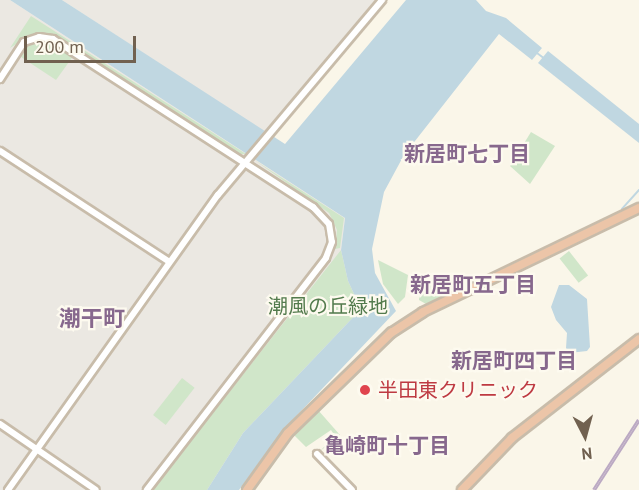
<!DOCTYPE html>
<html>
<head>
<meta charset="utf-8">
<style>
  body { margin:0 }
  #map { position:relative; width:639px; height:490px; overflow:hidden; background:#faf6e9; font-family:"PT Sans","Noto Sans JP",sans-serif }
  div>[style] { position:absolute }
  .industrial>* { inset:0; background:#ebe8e2 }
  .green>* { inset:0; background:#d0e6c9; transform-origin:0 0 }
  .water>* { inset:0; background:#c0d7e1 }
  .stream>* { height:1.5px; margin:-0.75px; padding:0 0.75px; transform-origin:0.75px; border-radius:0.75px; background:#c0d7e1 }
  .roads { filter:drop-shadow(2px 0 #c8bcaa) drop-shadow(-2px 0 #c8bcaa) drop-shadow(0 2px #c8bcaa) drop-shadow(0 -2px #c8bcaa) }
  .secondary>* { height:6px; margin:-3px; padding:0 3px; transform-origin:3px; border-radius:3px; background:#fff }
  .highway>* { height:8px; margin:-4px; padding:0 4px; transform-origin:4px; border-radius:4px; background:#ecc5a8 }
  .rail>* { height:4px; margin-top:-2px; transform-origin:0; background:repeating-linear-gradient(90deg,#fdfaef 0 4.5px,#bba9c3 0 9px); box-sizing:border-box; border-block:2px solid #bba9c3 }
  .dots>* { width:16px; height:16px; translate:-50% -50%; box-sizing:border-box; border:3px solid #fdfaef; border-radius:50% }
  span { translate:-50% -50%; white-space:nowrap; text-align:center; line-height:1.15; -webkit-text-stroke:4.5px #fdfaef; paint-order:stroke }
  .park-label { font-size:20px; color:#537b4d }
  .health-label { font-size:20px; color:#be3a42 }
  .left { translate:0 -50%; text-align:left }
  .neighbourhood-label { font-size:21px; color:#87688d; font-weight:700 }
  .quarter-label { font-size:22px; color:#87688d; font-weight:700 }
  .north { position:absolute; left:555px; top:406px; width:60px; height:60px; -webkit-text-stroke:4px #fdfaef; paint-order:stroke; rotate:174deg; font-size:16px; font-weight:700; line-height:24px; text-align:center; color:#716150 }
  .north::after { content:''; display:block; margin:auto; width:21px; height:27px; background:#716150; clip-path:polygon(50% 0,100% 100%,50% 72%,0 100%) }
  .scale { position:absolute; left:24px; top:36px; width:112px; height:27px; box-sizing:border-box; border:3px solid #716150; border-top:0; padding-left:8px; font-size:18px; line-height:21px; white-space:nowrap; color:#716150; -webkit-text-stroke:4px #fdfaef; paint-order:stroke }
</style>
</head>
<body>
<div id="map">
  <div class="industrial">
    <i style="clip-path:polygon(0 0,10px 0,345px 218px,341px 250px,348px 281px,361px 309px,243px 433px,207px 490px,0 490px)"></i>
    <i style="clip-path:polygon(62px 0,375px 0,265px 132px)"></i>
  </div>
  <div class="green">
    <i style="clip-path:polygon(31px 16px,246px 154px,234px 154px,52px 35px,31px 35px,10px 48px)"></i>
    <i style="clip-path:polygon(44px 41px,74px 55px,56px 80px,18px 55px,26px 46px)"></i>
    <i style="clip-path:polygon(531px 132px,555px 146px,530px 184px,510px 166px)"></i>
    <i style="clip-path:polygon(253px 159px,344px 218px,340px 248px,335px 249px,337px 230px,329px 213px)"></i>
    <i style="clip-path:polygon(341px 250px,348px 281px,361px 309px,243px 433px,207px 490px,152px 490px)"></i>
    <i style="left:569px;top:251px;width:31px;height:12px;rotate:52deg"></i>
    <i style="clip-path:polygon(378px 260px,408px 275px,405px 297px,398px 304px,383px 284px)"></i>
    <i style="clip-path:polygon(420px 280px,429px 283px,442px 297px,426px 304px,419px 300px)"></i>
    <i style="left:182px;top:378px;width:16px;height:47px;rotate:38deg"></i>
    <i style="clip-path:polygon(318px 410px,340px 435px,319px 452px,335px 436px,331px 430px,306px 447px,294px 435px)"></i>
  </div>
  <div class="water">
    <i style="clip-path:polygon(10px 0,62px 0,285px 144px,406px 0,476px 0,486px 11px,506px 18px,542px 48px,532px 60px,499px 34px,404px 155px,384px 192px,372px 249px,375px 273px,396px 311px,284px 429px,239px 490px,207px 490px,243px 433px,361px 309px,348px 281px,341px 250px,345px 218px)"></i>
    <i style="clip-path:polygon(548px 51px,639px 124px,639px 143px,538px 63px)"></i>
    <i style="clip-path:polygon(559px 285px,569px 285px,587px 299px,590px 347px,587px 351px,569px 353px,566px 348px,567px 333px,556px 320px,551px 307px)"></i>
  </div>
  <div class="stream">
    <i style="left:536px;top:52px;width:10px;rotate:37deg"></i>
    <i style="left:622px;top:209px;width:25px;rotate:-48deg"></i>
  </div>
  <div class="roads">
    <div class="secondary">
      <i style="left:0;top:79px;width:44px;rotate:-57deg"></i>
      <i style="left:24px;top:42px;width:16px;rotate:-18deg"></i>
      <i style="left:39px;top:37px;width:14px;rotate:8deg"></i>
      <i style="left:53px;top:39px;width:310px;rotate:32.9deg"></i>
      <i style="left:313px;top:207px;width:23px;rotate:47deg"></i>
      <i style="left:329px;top:224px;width:18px;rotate:81deg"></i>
      <i style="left:332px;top:242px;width:17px;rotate:111deg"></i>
      <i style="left:326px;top:258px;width:293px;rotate:127.7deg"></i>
      <i style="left:0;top:151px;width:201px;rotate:33.2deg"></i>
      <i style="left:0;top:424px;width:116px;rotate:34.5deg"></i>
      <i style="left:317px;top:454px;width:50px;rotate:45.8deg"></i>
      <i style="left:8px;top:490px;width:362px;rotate:-54.6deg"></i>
      <i style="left:218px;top:195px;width:255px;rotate:-49.9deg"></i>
    </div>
    <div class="highway">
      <i style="left:247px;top:490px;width:70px;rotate:-54.3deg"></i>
      <i style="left:288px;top:433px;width:144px;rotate:-44.2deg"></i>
      <i style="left:391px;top:333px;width:38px;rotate:-33deg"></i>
      <i style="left:423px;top:312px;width:240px;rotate:-25.7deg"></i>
      <i style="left:462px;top:490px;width:72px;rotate:-46.1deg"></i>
      <i style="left:512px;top:438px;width:161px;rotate:-37.9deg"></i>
    </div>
  </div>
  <div class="rail">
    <i style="left:594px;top:490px;width:83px;rotate:-57.3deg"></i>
  </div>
  <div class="dots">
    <i style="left:365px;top:390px;background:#e0444e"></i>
  </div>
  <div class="park-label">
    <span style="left:328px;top:306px">潮風の丘緑地</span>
  </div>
  <div class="health-label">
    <span class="left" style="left:378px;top:390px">半田東クリニック</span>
  </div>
  <div class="neighbourhood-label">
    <span style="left:467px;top:154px">新居町七丁目</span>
    <span style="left:473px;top:285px">新居町五丁目</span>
    <span style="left:514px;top:361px">新居町四丁目</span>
    <span style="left:387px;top:446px">亀崎町十丁目</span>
  </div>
  <div class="quarter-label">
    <span style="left:92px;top:319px">潮干町</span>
  </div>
  <div class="north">N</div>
  <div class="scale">200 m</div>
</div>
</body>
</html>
